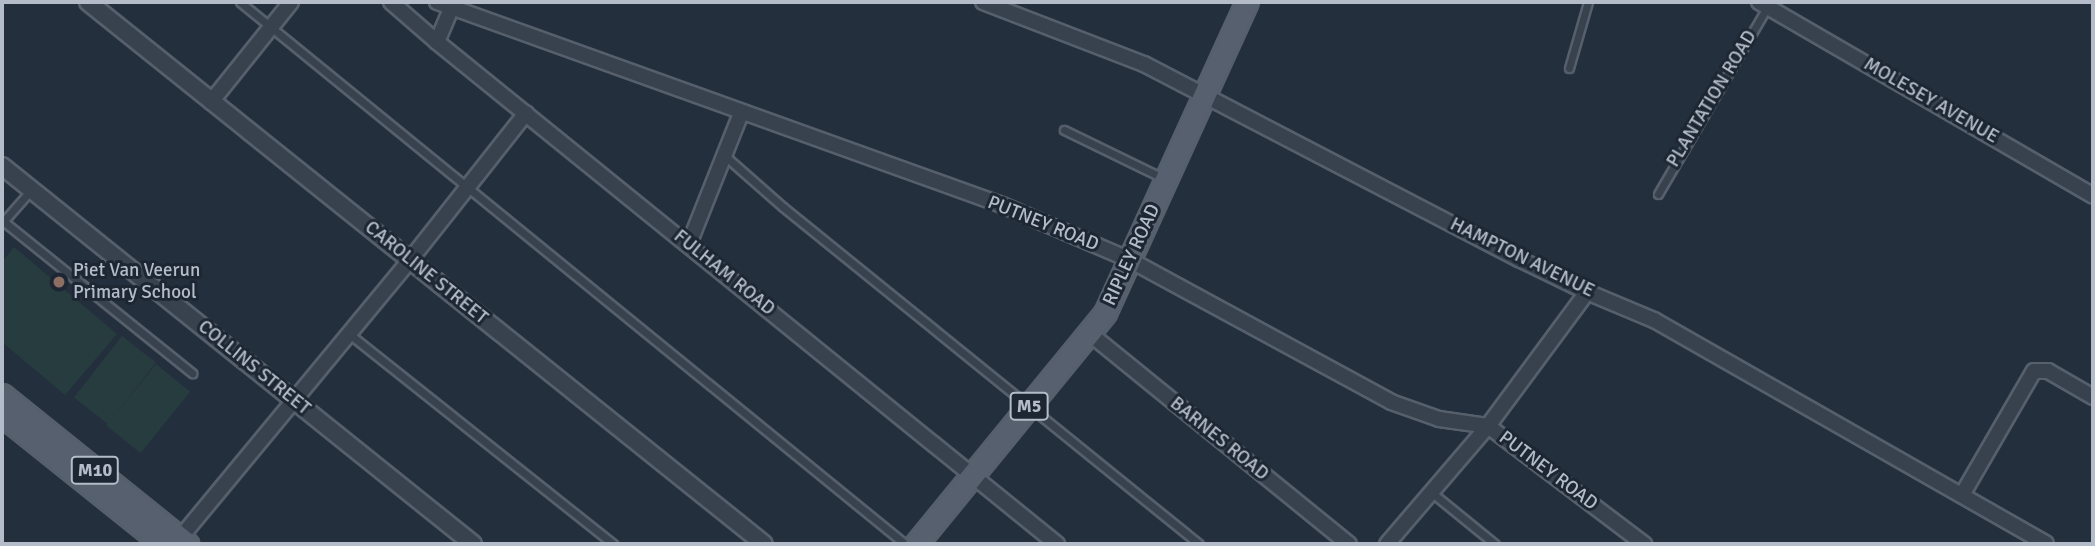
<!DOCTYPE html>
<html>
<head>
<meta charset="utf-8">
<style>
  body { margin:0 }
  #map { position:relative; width:2095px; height:546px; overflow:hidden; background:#242f3e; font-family:Signika,sans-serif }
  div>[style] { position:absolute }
  .green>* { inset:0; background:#263c3f; transform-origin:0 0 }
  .roads { filter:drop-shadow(2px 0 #565f6c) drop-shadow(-2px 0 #565f6c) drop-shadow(0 2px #565f6c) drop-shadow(0 -2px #565f6c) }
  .service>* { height:7px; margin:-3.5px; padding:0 3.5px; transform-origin:3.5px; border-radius:3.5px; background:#38414e }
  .minor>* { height:14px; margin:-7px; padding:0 7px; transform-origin:7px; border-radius:7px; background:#38414e }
  .tertiary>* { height:16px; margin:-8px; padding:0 8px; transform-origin:8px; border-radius:8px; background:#38414e }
  .primary>* { height:21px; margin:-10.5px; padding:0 10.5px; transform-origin:10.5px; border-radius:10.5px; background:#56606e }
  .dots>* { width:19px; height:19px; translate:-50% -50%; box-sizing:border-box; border:4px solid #1d2633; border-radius:50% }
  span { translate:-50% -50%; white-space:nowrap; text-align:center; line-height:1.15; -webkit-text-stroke:6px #1d2633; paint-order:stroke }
  .shield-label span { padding:2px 5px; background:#1d2633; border:2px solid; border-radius:5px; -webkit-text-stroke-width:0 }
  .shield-label { font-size:18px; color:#b4bcc9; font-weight:700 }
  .street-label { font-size:19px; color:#b4bcc9 }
  .poi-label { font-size:19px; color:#b4bcc9 }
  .left { translate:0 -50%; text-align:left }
  .frame { position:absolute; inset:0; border:4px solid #b4bcc9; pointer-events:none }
</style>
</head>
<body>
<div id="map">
  <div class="green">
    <i style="clip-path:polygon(14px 247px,117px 334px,65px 395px,2px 342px,2px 262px)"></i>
    <i style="left:122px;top:336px;width:43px;height:78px;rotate:38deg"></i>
    <i style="left:156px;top:364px;width:44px;height:79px;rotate:39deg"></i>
  </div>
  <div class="roads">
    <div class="service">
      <i style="left:240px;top:2px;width:858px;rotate:39.18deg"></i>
      <i style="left:1569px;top:68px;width:69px;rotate:-73.9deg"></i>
      <i style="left:1064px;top:130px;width:110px;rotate:25.9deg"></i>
      <i style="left:725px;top:156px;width:77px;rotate:41.3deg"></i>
      <i style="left:783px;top:207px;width:535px;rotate:39.01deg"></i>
      <i style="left:1658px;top:194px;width:218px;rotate:-59.7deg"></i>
      <i style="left:3px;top:221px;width:243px;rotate:38.8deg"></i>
      <i style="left:2px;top:223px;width:44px;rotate:-48.7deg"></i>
      <i style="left:348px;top:333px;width:339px;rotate:38.5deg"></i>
      <i style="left:1431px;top:492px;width:82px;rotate:39.1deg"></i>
    </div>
    <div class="minor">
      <i style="left:391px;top:2px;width:61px;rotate:41deg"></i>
      <i style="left:437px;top:42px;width:798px;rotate:39deg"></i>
      <i style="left:437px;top:2px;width:600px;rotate:19.76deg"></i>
      <i style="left:1002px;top:205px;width:137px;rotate:23.2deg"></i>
      <i style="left:1128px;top:259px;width:299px;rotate:28.5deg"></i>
      <i style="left:1391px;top:402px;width:51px;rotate:19.5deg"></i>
      <i style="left:1439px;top:419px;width:49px;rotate:8.1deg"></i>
      <i style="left:1488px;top:426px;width:196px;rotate:37.1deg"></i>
      <i style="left:983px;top:2px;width:173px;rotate:21.1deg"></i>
      <i style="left:1144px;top:64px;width:423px;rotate:27.5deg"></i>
      <i style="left:1519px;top:259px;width:76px;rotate:25.9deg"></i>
      <i style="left:1587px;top:292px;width:73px;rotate:22.7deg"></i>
      <i style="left:1654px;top:320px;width:451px;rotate:29.7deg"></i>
      <i style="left:1759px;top:2px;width:386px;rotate:30.1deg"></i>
      <i style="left:437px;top:42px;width:39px;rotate:-67deg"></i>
      <i style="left:211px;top:102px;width:128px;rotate:-51.3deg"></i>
      <i style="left:689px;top:244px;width:141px;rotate:-68.3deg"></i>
      <i style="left:1089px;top:333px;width:335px;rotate:39.1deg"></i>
      <i style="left:1962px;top:495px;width:143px;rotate:-59.9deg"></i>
      <i style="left:2034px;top:371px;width:14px"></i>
      <i style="left:2048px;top:371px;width:52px;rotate:30deg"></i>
      <i style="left:176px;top:543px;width:367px;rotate:-50.4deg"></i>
      <i style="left:410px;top:260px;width:187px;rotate:-51.7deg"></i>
      <i style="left:1387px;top:544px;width:155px;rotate:-49.4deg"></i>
      <i style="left:1488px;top:426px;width:167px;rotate:-53.5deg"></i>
    </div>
    <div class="tertiary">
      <i style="left:88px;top:2px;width:866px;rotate:38.72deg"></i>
      <i style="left:2px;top:166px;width:604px;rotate:38.75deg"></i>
    </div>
    <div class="primary">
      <i style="left:2px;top:395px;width:238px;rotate:38.8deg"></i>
      <i style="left:2px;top:415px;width:206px;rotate:38.7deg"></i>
      <i style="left:916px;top:544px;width:298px;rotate:-50.7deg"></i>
      <i style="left:1105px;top:313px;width:342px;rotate:-65.5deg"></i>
    </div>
  </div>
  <div class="dots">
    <i style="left:59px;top:282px;background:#8d6e63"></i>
  </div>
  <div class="shield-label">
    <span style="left:1029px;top:406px">M5</span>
    <span style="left:95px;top:470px">M10</span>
  </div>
  <div class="street-label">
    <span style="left:1712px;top:99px;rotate:-59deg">PLANTATION ROAD</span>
    <span style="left:1931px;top:101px;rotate:30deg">MOLESEY AVENUE</span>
    <span style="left:1043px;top:224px;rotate:22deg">PUTNEY ROAD</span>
    <span style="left:1132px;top:255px;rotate:-65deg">RIPLEY ROAD</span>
    <span style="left:1522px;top:258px;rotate:26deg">HAMPTON AVENUE</span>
    <span style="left:426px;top:273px;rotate:39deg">CAROLINE STREET</span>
    <span style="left:724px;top:273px;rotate:39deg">FULHAM ROAD</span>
    <span style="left:254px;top:368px;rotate:39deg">COLLINS STREET</span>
    <span style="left:1219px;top:439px;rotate:39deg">BARNES ROAD</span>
    <span style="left:1548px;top:471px;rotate:37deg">PUTNEY ROAD</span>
  </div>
  <div class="poi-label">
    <span class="left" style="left:73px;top:282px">Piet Van Veerun<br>Primary School</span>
  </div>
  <div class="frame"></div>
</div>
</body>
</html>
